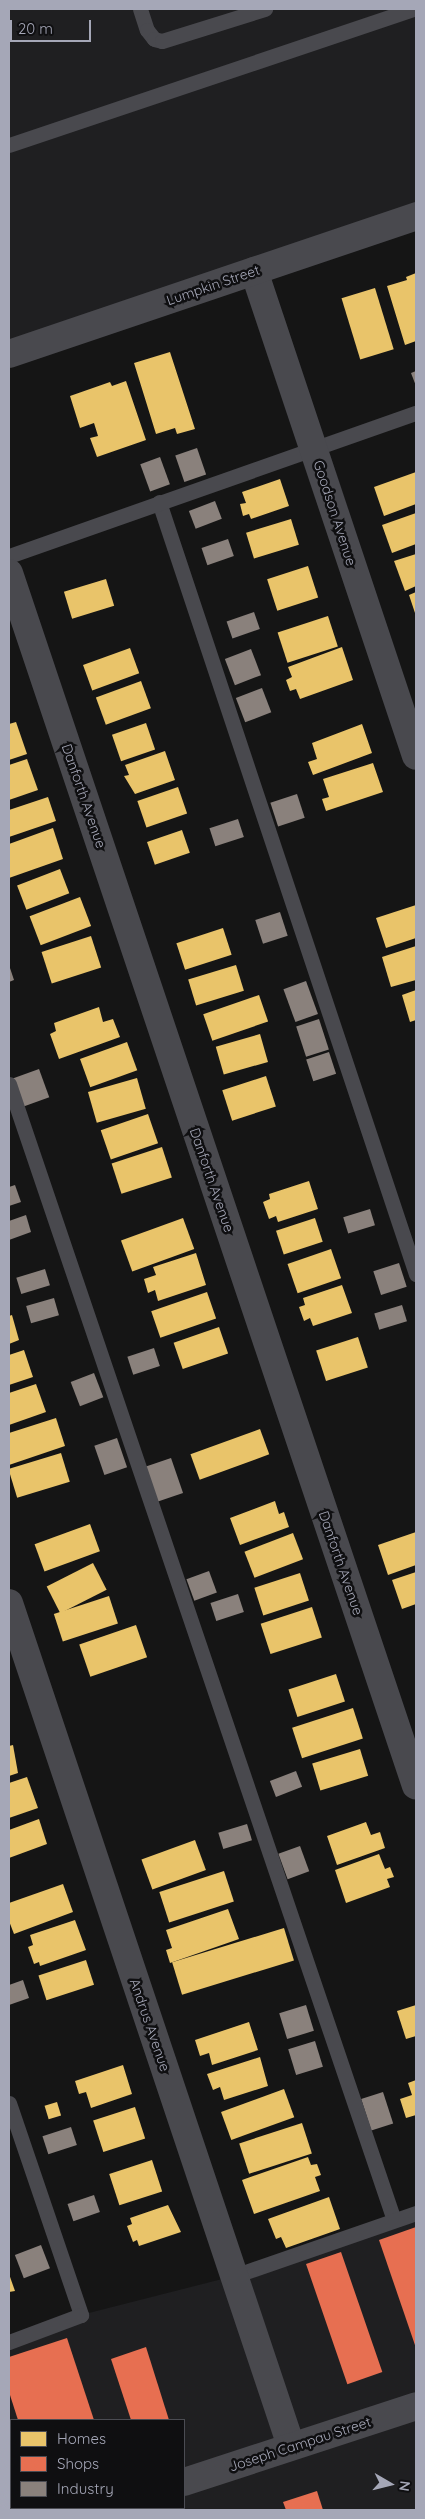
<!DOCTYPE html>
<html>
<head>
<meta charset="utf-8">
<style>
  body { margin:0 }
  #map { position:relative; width:425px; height:2519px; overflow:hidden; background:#151515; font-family:Quicksand,sans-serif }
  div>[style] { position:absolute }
  .built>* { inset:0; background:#1f1f21 }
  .homes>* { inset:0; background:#e9c46a; transform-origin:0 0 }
  .shops>* { inset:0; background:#e76f51; transform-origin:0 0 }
  .industry>* { inset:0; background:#8a817c; transform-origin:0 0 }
  .service>* { height:15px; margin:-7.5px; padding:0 7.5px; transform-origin:7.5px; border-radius:7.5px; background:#49494e }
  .minor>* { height:28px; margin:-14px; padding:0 14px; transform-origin:14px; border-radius:14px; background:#49494e }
  .tertiary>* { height:28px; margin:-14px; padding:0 14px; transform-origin:14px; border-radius:14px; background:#49494e }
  span { translate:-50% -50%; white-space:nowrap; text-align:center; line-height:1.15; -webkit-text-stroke:5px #0f0f11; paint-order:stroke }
  .street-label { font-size:14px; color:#a5a7b7 }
  .frame { position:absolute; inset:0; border:10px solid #a5a7b7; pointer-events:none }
  .legend { position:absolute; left:10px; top:2419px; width:175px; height:90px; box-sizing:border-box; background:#0f0f11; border:1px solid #4b4c53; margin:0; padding:6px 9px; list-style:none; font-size:15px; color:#a5a7b7 }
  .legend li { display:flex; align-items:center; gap:10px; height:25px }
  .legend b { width:25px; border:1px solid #4b4c53 }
  .north { position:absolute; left:365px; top:2459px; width:50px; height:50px; -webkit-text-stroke:4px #0f0f11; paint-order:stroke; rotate:98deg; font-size:14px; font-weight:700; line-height:20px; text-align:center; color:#a5a7b7 }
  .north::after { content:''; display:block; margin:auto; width:18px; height:22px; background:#a5a7b7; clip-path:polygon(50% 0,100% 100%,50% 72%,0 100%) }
  .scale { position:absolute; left:10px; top:20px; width:81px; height:22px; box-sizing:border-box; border:2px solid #a5a7b7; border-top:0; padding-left:6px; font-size:15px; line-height:18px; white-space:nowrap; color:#a5a7b7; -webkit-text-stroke:4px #0f0f11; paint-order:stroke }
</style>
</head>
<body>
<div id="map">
  <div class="built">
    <i style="clip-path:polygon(9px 9px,416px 9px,416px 216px,9px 354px)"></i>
    <i style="clip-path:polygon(evenodd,416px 2213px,416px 2510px,9px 2510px,9px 2342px,81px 2315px,234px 2276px,416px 2213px,11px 2420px,184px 2420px,184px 2508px,11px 2508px,11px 2420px)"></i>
  </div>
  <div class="homes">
    <i style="clip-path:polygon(416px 273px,416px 341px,405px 345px,387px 286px,407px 280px,406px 277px)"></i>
    <i style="left:375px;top:288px;width:64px;height:35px;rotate:73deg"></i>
    <i style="clip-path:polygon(170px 352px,195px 429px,177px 434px,175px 428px,156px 434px,134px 363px)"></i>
    <i style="clip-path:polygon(126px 381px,146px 440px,97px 457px,90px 438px,98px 436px,94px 423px,80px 428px,70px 396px,110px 382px,112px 386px)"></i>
    <i style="clip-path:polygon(416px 472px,416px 504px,384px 516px,374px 487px)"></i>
    <i style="clip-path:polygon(280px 479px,289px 506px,251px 519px,249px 514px,243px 516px,240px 504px,246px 503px,242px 492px)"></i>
    <i style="clip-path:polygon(416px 513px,416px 544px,392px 553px,382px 525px)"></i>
    <i style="left:291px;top:519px;width:27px;height:47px;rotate:73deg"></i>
    <i style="clip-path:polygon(416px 554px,416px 586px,405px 591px,394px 561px)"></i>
    <i style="left:308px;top:566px;width:33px;height:43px;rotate:72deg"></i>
    <i style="left:106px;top:579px;width:28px;height:44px;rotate:73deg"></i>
    <i style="clip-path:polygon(416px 592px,416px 616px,409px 595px)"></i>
    <i style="left:328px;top:616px;width:32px;height:53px;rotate:72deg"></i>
    <i style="clip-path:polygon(342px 647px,353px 680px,300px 699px,296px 689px,290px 691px,286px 680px,292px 677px,288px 667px)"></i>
    <i style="left:130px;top:648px;width:27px;height:50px;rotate:70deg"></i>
    <i style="left:141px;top:681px;width:29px;height:48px;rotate:70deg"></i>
    <i style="clip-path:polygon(16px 722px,27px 754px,9px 760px,9px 724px)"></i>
    <i style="left:146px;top:723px;width:28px;height:36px;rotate:71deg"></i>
    <i style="clip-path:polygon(362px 724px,372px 753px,313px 775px,308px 762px,317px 759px,312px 743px)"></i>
    <i style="clip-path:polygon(165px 751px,175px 780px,135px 794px,124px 776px,129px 775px,125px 765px)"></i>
    <i style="clip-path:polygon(27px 759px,38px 790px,9px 800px,9px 765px)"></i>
    <i style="clip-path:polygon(373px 763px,383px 792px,326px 811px,322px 799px,329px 797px,323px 779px)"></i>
    <i style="left:178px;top:787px;width:28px;height:43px;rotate:71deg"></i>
    <i style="clip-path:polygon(48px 797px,56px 821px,9px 837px,9px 810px)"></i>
    <i style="clip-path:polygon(53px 828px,63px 859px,9px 878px,9px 844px)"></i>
    <i style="left:182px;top:830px;width:24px;height:37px;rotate:71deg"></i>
    <i style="left:60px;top:869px;width:26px;height:46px;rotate:69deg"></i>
    <i style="left:80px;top:897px;width:31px;height:54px;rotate:69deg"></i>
    <i style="clip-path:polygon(416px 905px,416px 938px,386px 948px,376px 918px)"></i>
    <i style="left:223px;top:928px;width:28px;height:49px;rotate:72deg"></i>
    <i style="left:91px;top:936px;width:33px;height:52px;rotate:72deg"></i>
    <i style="clip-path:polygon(416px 946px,416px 980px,391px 987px,382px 957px)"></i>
    <i style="left:236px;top:965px;width:27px;height:50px;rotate:73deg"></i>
    <i style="clip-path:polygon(416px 990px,416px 1020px,410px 1022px,402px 995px)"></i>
    <i style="left:259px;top:995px;width:28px;height:59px;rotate:71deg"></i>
    <i style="clip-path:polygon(99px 1007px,103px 1022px,113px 1019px,120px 1037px,59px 1059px,50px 1034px,56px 1031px,54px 1023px)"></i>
    <i style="left:260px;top:1034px;width:29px;height:46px;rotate:74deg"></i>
    <i style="left:127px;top:1042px;width:30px;height:50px;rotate:70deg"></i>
    <i style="left:266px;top:1076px;width:32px;height:46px;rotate:72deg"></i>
    <i style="left:137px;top:1078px;width:32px;height:51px;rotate:74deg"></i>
    <i style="left:148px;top:1114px;width:31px;height:50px;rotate:71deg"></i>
    <i style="left:162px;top:1147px;width:32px;height:53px;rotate:72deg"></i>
    <i style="clip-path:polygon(309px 1181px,318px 1209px,278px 1222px,276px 1216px,269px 1219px,263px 1202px,270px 1199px,269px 1194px)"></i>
    <i style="left:183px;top:1218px;width:33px;height:66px;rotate:70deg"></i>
    <i style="left:315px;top:1218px;width:25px;height:41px;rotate:72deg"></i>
    <i style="left:331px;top:1249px;width:31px;height:46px;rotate:71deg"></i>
    <i style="clip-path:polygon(196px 1253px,206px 1285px,158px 1301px,155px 1290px,148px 1293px,144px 1279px,156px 1275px,153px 1267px)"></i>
    <i style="clip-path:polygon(342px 1285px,352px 1313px,313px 1326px,310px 1318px,304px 1321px,299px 1307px,305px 1305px,303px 1298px)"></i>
    <i style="left:207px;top:1292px;width:28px;height:59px;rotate:71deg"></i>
    <i style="clip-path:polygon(12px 1315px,19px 1340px,9px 1344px,9px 1316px)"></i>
    <i style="left:219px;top:1327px;width:28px;height:48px;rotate:71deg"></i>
    <i style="left:358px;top:1337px;width:32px;height:44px;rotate:72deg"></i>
    <i style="clip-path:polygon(24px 1350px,33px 1377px,9px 1385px,9px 1355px)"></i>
    <i style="clip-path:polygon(36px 1384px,46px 1412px,9px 1425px,9px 1393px)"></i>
    <i style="clip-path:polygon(56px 1418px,65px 1446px,9px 1465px,9px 1433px)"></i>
    <i style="left:260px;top:1429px;width:27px;height:74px;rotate:70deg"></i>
    <i style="left:61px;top:1453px;width:30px;height:55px;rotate:73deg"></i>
    <i style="clip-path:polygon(275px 1501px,279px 1514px,284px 1512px,289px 1527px,240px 1545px,230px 1518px)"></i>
    <i style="left:90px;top:1524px;width:29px;height:59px;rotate:70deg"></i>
    <i style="clip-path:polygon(416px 1532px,416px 1565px,388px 1575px,378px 1545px)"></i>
    <i style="left:293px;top:1533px;width:28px;height:52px;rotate:69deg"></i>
    <i style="left:93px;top:1563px;width:30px;height:52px;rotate:63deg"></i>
    <i style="clip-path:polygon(416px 1572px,416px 1604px,402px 1609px,392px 1580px)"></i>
    <i style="left:300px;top:1573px;width:29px;height:48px;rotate:72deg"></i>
    <i style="left:109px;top:1596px;width:29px;height:58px;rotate:72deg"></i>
    <i style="left:312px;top:1607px;width:32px;height:54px;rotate:72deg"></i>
    <i style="left:136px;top:1625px;width:34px;height:60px;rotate:71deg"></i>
    <i style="left:336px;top:1674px;width:29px;height:50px;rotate:72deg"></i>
    <i style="left:353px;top:1708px;width:32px;height:64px;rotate:72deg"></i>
    <i style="clip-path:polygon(13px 1745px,18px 1773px,9px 1776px,9px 1746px)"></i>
    <i style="left:360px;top:1749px;width:28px;height:50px;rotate:73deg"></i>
    <i style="clip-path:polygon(27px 1777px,38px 1808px,9px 1818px,9px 1783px)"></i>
    <i style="clip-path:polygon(39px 1819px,47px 1844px,9px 1858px,9px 1830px)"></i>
    <i style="clip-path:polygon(366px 1822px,371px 1835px,380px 1832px,385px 1848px,337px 1865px,327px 1836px)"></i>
    <i style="left:195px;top:1840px;width:32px;height:57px;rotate:70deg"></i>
    <i style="clip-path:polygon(379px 1854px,385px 1869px,390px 1867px,394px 1877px,387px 1879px,390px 1887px,346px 1903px,335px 1870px)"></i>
    <i style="left:224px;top:1871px;width:32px;height:68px;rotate:72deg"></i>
    <i style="clip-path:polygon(63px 1884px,73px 1912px,14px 1934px,9px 1921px,9px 1903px)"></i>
    <i style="clip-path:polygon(228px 1909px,239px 1939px,170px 1963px,166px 1950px,172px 1948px,166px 1930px)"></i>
    <i style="clip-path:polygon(75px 1920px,86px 1950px,40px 1966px,39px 1962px,34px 1964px,28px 1947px,33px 1945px,30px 1935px)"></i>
    <i style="left:284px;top:1928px;width:34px;height:117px;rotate:73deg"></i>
    <i style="left:86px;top:1960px;width:26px;height:50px;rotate:72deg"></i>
    <i style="clip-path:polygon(416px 2005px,416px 2036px,406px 2039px,397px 2011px)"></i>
    <i style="clip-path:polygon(249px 2022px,258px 2050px,212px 2065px,209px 2053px,200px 2056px,195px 2040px)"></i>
    <i style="clip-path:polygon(260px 2057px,268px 2086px,224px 2100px,220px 2087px,213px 2090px,207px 2074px)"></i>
    <i style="clip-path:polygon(123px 2065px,132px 2094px,91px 2108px,86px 2092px,79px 2094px,75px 2081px)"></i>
    <i style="clip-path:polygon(416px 2080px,416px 2115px,406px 2118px,400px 2099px,412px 2095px,408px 2083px)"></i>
    <i style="left:284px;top:2089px;width:30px;height:67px;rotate:70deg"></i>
    <i style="left:57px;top:2102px;width:14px;height:13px;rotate:73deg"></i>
    <i style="left:135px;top:2107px;width:33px;height:44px;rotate:72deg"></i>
    <i style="left:302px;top:2123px;width:32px;height:66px;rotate:72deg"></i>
    <i style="clip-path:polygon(308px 2157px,311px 2165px,317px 2164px,321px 2175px,315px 2177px,320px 2191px,254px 2214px,242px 2180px)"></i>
    <i style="left:152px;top:2160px;width:33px;height:45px;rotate:72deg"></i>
    <i style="clip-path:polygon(329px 2197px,340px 2229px,286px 2248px,281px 2237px,276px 2239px,268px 2219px)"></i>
    <i style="clip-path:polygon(168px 2205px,181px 2232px,139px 2246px,137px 2240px,133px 2242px,127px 2226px,132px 2224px,130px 2218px)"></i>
    <i style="clip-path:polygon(9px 2274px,15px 2291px,9px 2292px)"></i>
  </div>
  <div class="shops">
    <i style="clip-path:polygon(416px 2227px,416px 2348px,379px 2240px)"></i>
    <i style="left:341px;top:2252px;width:127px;height:37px;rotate:71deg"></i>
    <i style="clip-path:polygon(67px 2338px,94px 2420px,18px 2420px,9px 2392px,9px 2357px)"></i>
    <i style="clip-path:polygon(146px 2347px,169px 2420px,131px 2420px,111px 2359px)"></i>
    <i style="clip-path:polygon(317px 2491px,323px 2510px,286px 2510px,283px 2502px)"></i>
  </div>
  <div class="industry">
    <i style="clip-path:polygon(416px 371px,416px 386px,411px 373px)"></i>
    <i style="left:197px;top:448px;width:28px;height:23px;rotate:71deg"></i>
    <i style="left:160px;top:457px;width:29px;height:21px;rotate:70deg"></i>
    <i style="left:215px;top:501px;width:19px;height:28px;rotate:69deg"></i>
    <i style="left:228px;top:539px;width:18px;height:28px;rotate:71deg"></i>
    <i style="left:254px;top:612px;width:18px;height:29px;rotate:71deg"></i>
    <i style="left:251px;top:649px;width:28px;height:28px;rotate:69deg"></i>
    <i style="left:262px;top:688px;width:26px;height:28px;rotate:69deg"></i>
    <i style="left:297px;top:794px;width:25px;height:28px;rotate:72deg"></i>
    <i style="left:238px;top:819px;width:19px;height:30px;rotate:72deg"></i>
    <i style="left:280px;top:912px;width:25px;height:26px;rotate:72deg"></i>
    <i style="clip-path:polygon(9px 965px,14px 980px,9px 982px)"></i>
    <i style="left:306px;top:981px;width:35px;height:24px;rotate:70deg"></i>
    <i style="left:319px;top:1019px;width:32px;height:24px;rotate:72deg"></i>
    <i style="left:329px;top:1052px;width:23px;height:24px;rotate:72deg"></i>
    <i style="left:39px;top:1069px;width:30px;height:28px;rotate:70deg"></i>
    <i style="clip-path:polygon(15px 1185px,21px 1202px,9px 1206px,9px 1187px)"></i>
    <i style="left:370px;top:1209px;width:17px;height:28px;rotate:73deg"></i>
    <i style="clip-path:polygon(26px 1215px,31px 1232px,9px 1240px,9px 1221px)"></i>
    <i style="left:399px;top:1263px;width:25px;height:27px;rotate:72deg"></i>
    <i style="left:45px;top:1269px;width:17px;height:30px;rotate:73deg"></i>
    <i style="left:54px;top:1298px;width:18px;height:29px;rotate:74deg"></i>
    <i style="left:402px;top:1305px;width:17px;height:29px;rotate:73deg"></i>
    <i style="left:154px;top:1348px;width:19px;height:28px;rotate:72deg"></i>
    <i style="left:94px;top:1373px;width:26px;height:25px;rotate:69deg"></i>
    <i style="left:117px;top:1438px;width:31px;height:24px;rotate:71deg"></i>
    <i style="left:171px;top:1458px;width:37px;height:28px;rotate:71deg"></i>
    <i style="left:209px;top:1571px;width:23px;height:24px;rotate:70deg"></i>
    <i style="left:238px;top:1594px;width:19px;height:29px;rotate:72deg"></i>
    <i style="left:296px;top:1771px;width:17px;height:28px;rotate:69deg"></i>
    <i style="left:247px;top:1824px;width:17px;height:30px;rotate:73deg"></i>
    <i style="left:300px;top:1846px;width:27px;height:23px;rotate:70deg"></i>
    <i style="clip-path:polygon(23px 1980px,29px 1998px,9px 2005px,9px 1985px)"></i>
    <i style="left:306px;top:2005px;width:27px;height:28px;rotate:73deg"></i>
    <i style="left:315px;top:2041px;width:27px;height:28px;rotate:73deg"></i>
    <i style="left:383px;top:2092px;width:33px;height:23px;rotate:72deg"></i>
    <i style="left:71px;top:2127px;width:19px;height:30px;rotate:72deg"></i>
    <i style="left:94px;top:2195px;width:18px;height:28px;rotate:71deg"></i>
    <i style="left:41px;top:2245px;width:25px;height:28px;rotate:69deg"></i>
  </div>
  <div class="service">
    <i style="left:140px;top:9px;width:22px;rotate:72deg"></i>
    <i style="left:147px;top:30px;width:11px;rotate:52deg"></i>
    <i style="left:154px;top:39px;width:8px;rotate:14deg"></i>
    <i style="left:162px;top:41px;width:108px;rotate:-17.3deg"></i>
    <i style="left:9px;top:145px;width:426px;rotate:-18.6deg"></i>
    <i style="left:159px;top:502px;width:814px;rotate:71.59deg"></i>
    <i style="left:9px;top:556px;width:431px;rotate:-19.4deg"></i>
    <i style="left:9px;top:1084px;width:1199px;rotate:71.28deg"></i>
    <i style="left:9px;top:2103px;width:224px;rotate:71.2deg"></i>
    <i style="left:81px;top:2315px;width:77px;rotate:159.4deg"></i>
    <i style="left:234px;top:2276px;width:193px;rotate:-19.1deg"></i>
  </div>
  <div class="minor">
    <i style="left:254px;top:271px;width:511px;rotate:71.53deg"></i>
    <i style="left:9px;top:354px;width:430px;rotate:-18.7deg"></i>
    <i style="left:9px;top:573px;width:1279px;rotate:71.45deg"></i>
    <i style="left:9px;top:1603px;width:889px;rotate:71.5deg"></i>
    <i style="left:160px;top:2508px;width:2px;rotate:63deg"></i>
  </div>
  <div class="tertiary">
    <i style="left:184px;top:2482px;width:244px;rotate:-18.1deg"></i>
    <i style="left:96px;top:2510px;width:8px;rotate:-14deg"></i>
  </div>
  <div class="street-label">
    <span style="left:213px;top:285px;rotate:-19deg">Lumpkin Street</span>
    <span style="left:335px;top:513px;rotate:72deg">Goodson Avenue</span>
    <span style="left:84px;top:796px;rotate:71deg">Danforth Avenue</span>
    <span style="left:212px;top:1180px;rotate:71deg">Danforth Avenue</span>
    <span style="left:341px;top:1563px;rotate:71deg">Danforth Avenue</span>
    <span style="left:150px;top:2025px;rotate:71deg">Andrus Avenue</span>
    <span style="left:300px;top:2444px;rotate:-18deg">Joseph Campau Street</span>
  </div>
  <div class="frame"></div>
  <ul class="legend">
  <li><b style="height:14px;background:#e9c46a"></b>Homes</li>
  <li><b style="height:14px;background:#e76f51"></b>Shops</li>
  <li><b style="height:14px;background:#8a817c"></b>Industry</li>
  </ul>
  <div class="north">N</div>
  <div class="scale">20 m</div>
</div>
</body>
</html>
